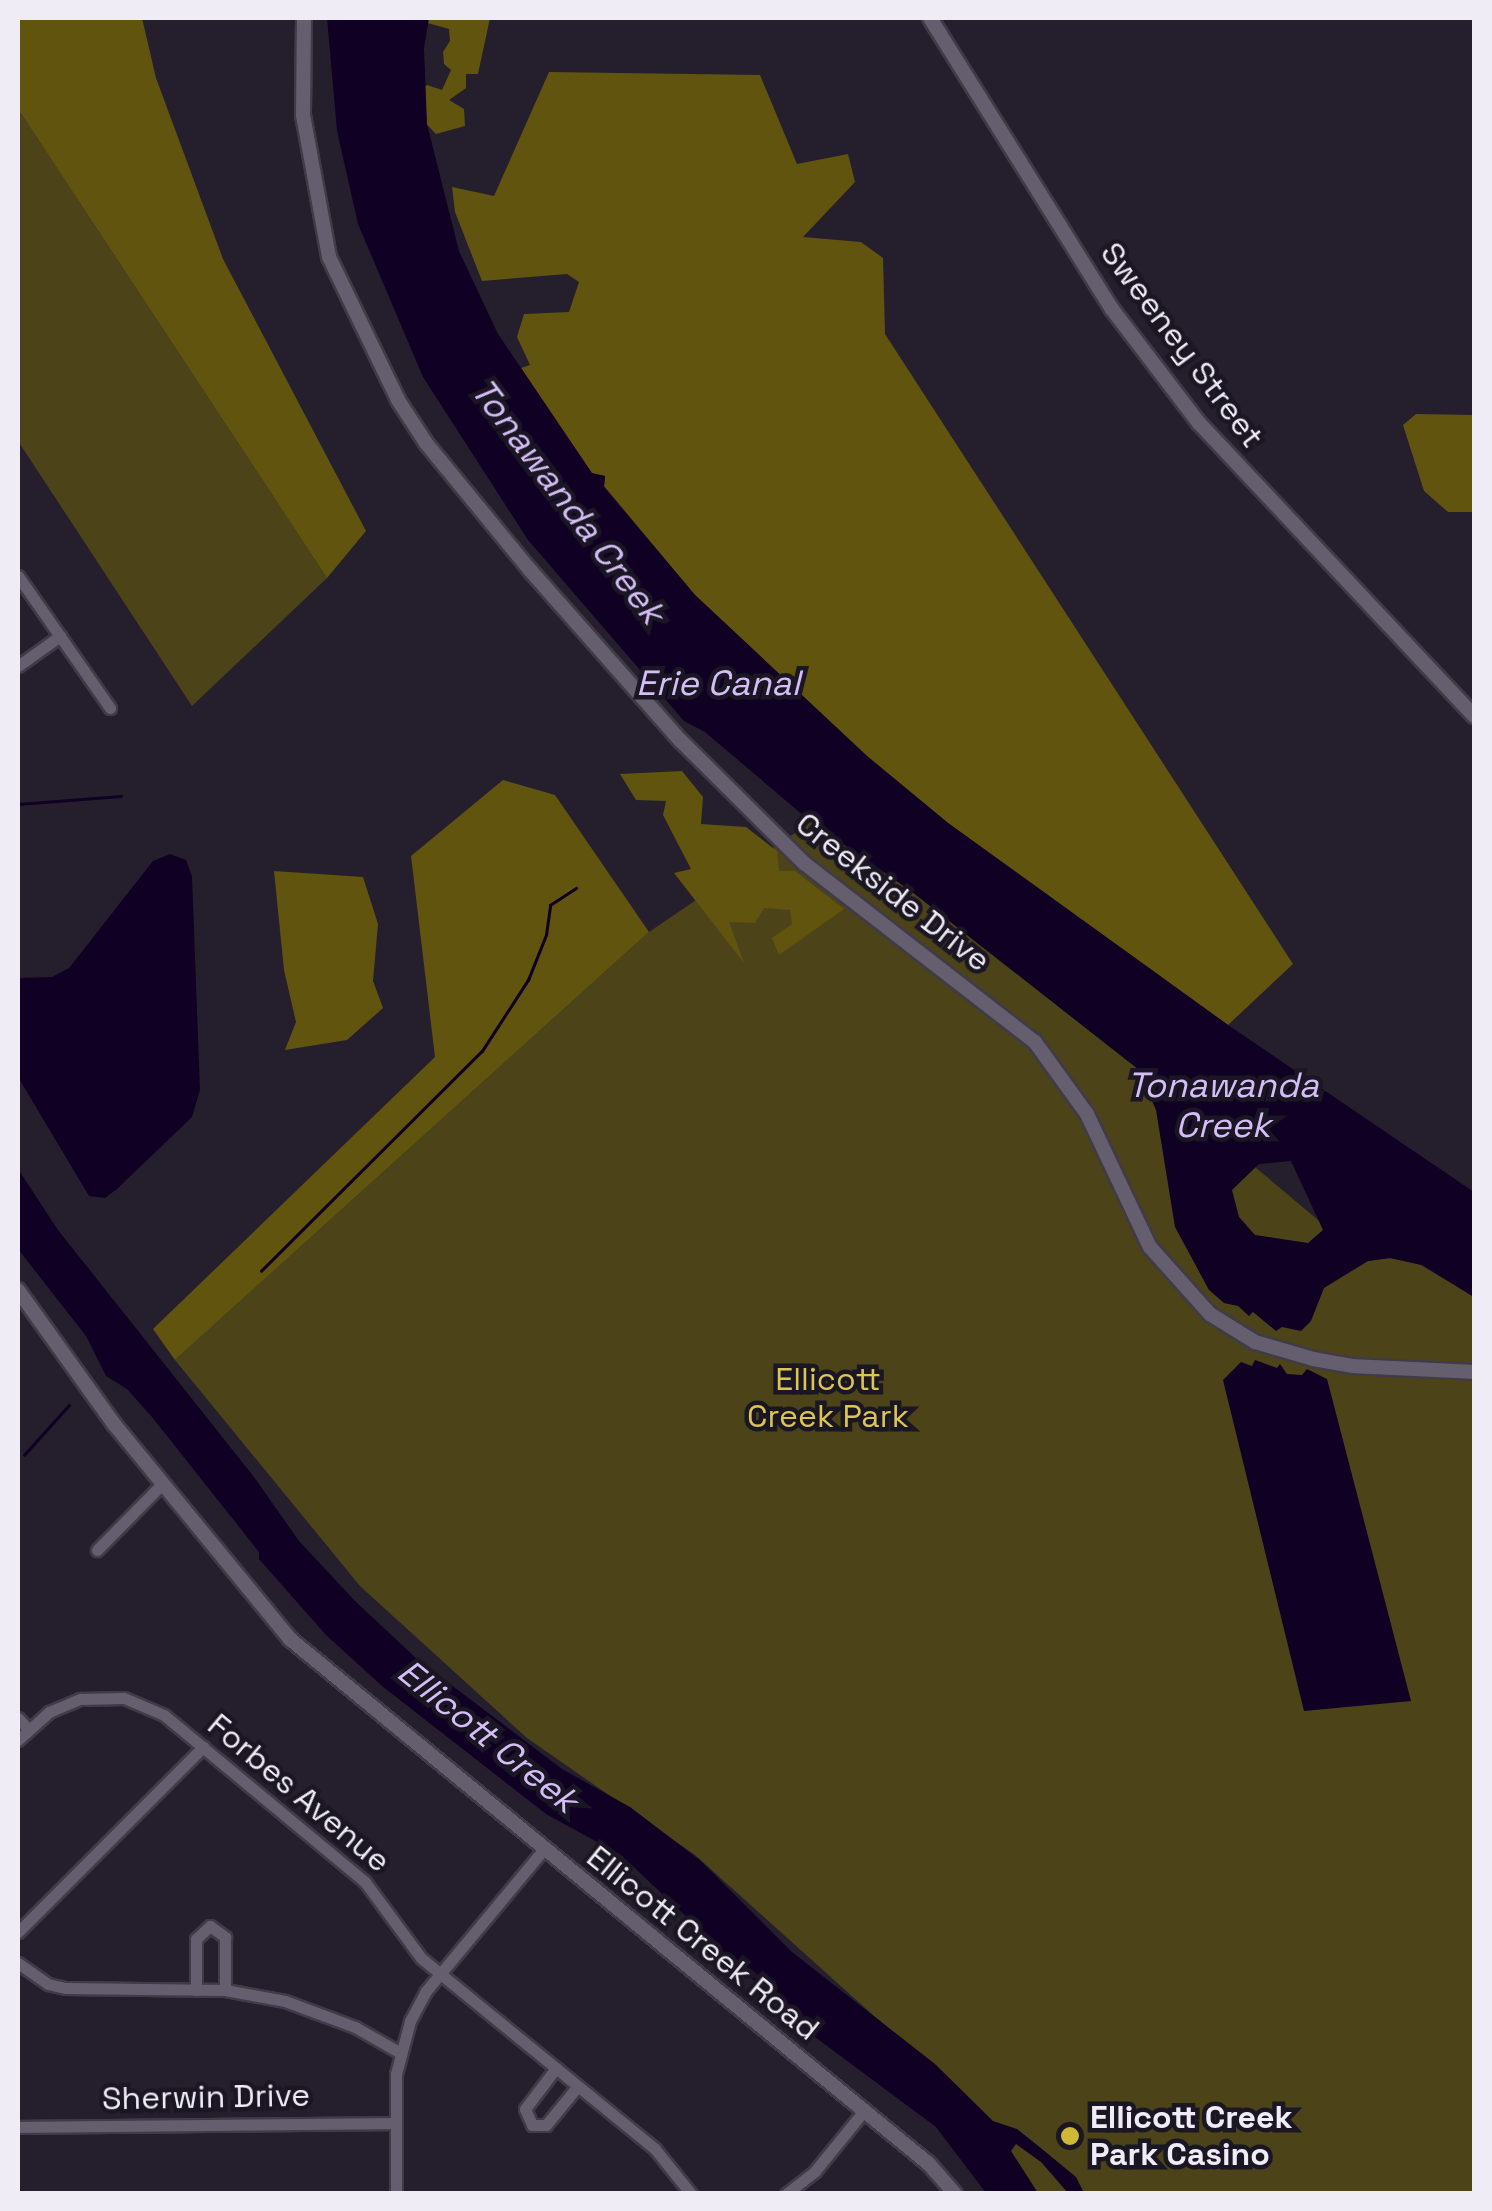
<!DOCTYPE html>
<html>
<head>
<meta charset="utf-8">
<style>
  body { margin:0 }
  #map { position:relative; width:1492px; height:2211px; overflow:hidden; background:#251f2d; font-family:"Space Grotesk",sans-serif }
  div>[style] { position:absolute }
  .green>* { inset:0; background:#4c4418 }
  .forest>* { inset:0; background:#60540f }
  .water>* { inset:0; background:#100023 }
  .stream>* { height:2.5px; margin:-1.25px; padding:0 1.25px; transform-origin:1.25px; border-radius:1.25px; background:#100023 }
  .roads { filter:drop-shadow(2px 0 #403b46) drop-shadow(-2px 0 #403b46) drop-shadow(0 2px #403b46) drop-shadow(0 -2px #403b46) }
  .minor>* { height:11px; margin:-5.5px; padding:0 5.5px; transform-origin:5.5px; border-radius:5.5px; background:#655e6e }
  .tertiary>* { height:14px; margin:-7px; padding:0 7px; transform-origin:7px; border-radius:7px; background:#655e6e }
  .dots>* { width:28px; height:28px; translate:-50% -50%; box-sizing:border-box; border:5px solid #1b1623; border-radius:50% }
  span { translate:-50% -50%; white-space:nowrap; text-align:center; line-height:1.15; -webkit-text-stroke:9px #1b1623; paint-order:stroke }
  .street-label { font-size:32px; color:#efecf5 }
  .park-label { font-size:32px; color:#dcc653 }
  .poi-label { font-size:32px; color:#efecf5; font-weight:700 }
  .left { translate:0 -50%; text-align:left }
  .water-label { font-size:35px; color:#d5bef7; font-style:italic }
  .frame { position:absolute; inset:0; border:20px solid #efecf5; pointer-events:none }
</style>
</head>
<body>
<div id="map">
  <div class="green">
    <i style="clip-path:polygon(18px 109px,327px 578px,192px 706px,18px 441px)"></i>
    <i style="clip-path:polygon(811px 822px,911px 891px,1138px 1069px,1367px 1261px,1391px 1258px,1421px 1265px,1474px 1297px,1474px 2193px,1033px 2193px,923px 2060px,695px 1855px,527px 1738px,360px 1586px,175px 1360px,649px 932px)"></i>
  </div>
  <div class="forest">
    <i style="clip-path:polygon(18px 18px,142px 18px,156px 78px,223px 259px,366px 531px,327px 578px,18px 109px)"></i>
    <i style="clip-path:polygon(423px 18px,490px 18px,478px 74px,466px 74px,466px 88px,449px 100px,464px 109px,465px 126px,436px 134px,414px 111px,418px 92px,427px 85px,442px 90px,451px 70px,444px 64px,443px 52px,450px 41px,449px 29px,424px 22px)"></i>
    <i style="clip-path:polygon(549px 72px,760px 75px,797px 164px,848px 154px,855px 182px,803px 237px,861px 242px,883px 258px,885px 334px,1293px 964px,1228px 1025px,948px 823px,867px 756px,695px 595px,604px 486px,605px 476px,592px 474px,521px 368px,530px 365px,517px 337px,524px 314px,569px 312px,579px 282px,567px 274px,482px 281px,455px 212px,452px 187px,494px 196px)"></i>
    <i style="clip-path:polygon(1416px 414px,1474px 415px,1474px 512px,1448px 512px,1424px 491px,1403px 425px)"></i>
    <i style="clip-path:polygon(682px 771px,703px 797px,701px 824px,746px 827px,777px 851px,779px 871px,795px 871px,844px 909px,779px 955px,772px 938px,792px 924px,790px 910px,764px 908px,755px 923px,729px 922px,744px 963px,674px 873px,691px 869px,663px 815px,666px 801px,636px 800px,620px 774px)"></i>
    <i style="clip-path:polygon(503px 780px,555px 795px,649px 932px,175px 1360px,153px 1329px,435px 1057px,411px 856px)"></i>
    <i style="clip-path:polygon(274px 871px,363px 877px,378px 924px,373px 981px,383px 1008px,347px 1040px,285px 1050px,296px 1022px,284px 970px)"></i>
  </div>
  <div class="water">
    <i style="clip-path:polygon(evenodd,327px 18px,429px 18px,424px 48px,427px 124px,459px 251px,498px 334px,592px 473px,605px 476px,604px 487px,695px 595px,867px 756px,948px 823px,1228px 1025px,1474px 1192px,1474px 1297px,1422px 1265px,1390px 1258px,1368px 1261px,1324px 1288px,1311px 1321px,1301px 1331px,1282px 1327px,1276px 1331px,1253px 1312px,1249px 1316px,1238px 1306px,1224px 1303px,1209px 1290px,1175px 1227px,1156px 1110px,1138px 1069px,911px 891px,811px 822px,705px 732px,684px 721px,528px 540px,423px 377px,358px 224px,337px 131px,327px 18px,1291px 1161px,1323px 1230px,1308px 1243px,1255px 1235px,1239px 1217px,1232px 1190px,1259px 1164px,1291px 1161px)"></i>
    <i style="clip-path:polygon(170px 854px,186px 860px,192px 876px,200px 1090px,192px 1117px,117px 1189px,105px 1198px,89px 1196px,18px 1077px,18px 978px,52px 977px,69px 968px,153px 861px)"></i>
    <i style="clip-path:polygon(18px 1169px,58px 1230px,254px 1477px,299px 1541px,355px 1601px,417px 1659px,562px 1769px,630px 1807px,701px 1861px,792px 1952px,935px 2064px,993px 2121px,1017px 2129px,1042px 2149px,1076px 2177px,1084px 2193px,1068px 2193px,1041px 2162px,1016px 2144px,1011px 2151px,1038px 2193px,986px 2193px,936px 2127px,807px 2031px,621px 1855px,546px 1814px,382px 1686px,326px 1635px,259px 1559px,259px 1552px,152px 1417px,127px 1389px,106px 1376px,86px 1336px,18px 1249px)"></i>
    <i style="clip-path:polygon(1255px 1360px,1277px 1368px,1280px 1364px,1287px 1374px,1302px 1375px,1307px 1369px,1327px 1379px,1411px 1701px,1304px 1711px,1223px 1380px,1241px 1362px,1252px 1366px)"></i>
  </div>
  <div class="stream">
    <i style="left:18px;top:804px;width:103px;rotate:-4.4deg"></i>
    <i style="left:261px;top:1271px;width:312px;rotate:-44.9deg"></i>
    <i style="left:482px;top:1051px;width:85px;rotate:-57.1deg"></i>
    <i style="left:528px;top:980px;width:48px;rotate:-68.2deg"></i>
    <i style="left:546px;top:935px;width:30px;rotate:-82deg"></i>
    <i style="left:550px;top:905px;width:31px;rotate:-33deg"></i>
    <i style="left:24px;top:1455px;width:67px;rotate:-48deg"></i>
  </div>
  <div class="roads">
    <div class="minor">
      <i style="left:18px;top:576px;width:161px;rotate:55.1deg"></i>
      <i style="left:18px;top:666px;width:52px;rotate:-35.5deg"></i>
      <i style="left:97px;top:1550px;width:93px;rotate:-45.4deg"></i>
      <i style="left:18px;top:1718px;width:15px;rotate:48deg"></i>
      <i style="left:18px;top:1740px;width:42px;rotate:-42.1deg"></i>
      <i style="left:49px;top:1712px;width:34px;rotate:-23deg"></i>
      <i style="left:80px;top:1699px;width:44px;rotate:-1.3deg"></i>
      <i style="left:124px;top:1698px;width:43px;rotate:23deg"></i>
      <i style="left:164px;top:1715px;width:261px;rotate:39.7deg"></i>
      <i style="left:365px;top:1882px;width:94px;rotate:53.6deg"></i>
      <i style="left:421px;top:1958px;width:302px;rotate:39.2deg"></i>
      <i style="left:655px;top:2149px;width:58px;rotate:51.3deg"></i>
      <i style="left:18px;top:1932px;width:262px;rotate:-45deg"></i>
      <i style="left:18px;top:1963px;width:37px;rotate:35deg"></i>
      <i style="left:48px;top:1984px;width:17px;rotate:13deg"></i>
      <i style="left:65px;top:1988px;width:160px;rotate:0.7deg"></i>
      <i style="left:225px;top:1990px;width:61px;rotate:10.4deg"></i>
      <i style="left:285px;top:2001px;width:75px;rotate:20.4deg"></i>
      <i style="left:355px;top:2027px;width:51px;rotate:29.6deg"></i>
      <i style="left:196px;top:1990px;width:51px;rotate:-90deg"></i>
      <i style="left:196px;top:1939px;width:19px;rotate:-43deg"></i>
      <i style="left:210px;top:1926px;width:19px;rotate:36deg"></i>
      <i style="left:225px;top:1937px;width:53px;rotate:90deg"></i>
      <i style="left:556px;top:2068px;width:51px;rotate:127.1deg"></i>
      <i style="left:525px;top:2109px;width:17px;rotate:66deg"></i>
      <i style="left:532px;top:2125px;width:14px"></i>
      <i style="left:546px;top:2125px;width:50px;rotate:-50.6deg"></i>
      <i style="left:18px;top:2127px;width:378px;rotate:-0.6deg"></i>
      <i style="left:396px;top:2194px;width:120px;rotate:-90deg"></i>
      <i style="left:396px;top:2074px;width:55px;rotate:-75.2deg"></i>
      <i style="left:410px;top:2021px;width:34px;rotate:-62deg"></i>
      <i style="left:426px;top:1991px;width:185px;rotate:-50.3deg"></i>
      <i style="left:786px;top:2194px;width:37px;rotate:-38deg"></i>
      <i style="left:815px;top:2171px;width:77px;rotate:-50.8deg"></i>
    </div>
    <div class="tertiary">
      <i style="left:304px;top:18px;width:97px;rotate:90.6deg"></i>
      <i style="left:303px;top:115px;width:144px;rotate:79.6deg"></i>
      <i style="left:329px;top:257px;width:159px;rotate:64.2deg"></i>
      <i style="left:398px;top:400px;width:51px;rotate:56.9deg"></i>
      <i style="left:426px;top:443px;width:164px;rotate:50.7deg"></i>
      <i style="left:530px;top:570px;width:228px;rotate:48.6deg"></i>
      <i style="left:681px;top:741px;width:173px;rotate:44.8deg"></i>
      <i style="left:804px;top:863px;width:292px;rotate:37.8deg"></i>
      <i style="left:1035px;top:1042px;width:89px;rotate:54.2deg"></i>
      <i style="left:1087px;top:1114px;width:147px;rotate:64.7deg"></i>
      <i style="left:1150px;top:1247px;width:90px;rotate:48.2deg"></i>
      <i style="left:1210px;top:1314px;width:53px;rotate:31.9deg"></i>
      <i style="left:1255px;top:1342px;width:60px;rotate:16.3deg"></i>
      <i style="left:1313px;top:1359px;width:41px;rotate:9.9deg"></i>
      <i style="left:1353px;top:1366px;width:121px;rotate:2.8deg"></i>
      <i style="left:930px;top:18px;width:343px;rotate:58deg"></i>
      <i style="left:1112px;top:309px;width:143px;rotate:52.7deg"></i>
      <i style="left:1199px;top:423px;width:402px;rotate:46.8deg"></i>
      <i style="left:18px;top:1290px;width:165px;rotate:54.4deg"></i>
      <i style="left:114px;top:1424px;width:278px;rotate:50.7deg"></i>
      <i style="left:290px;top:1639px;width:827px;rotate:39.41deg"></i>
      <i style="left:929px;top:2164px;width:40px;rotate:49deg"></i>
    </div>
  </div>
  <div class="dots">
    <i style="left:1070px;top:2136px;background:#cfb837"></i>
  </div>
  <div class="street-label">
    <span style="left:1182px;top:345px;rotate:53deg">Sweeney Street</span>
    <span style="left:893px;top:892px;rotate:38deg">Creekside Drive</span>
    <span style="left:299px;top:1793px;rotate:40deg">Forbes Avenue</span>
    <span style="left:703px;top:1943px;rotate:39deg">Ellicott Creek Road</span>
    <span style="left:206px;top:2097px;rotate:-1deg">Sherwin Drive</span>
  </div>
  <div class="park-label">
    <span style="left:828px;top:1398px">Ellicott<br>Creek Park</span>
  </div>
  <div class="poi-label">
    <span class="left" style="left:1090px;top:2136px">Ellicott Creek<br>Park Casino</span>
  </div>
  <div class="water-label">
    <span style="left:568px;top:501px;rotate:53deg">Tonawanda Creek</span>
    <span style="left:718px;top:683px">Erie Canal</span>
    <span style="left:1223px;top:1105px">Tonawanda<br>Creek</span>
    <span style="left:488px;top:1736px;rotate:39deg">Ellicott Creek</span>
  </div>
  <div class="frame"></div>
</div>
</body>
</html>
